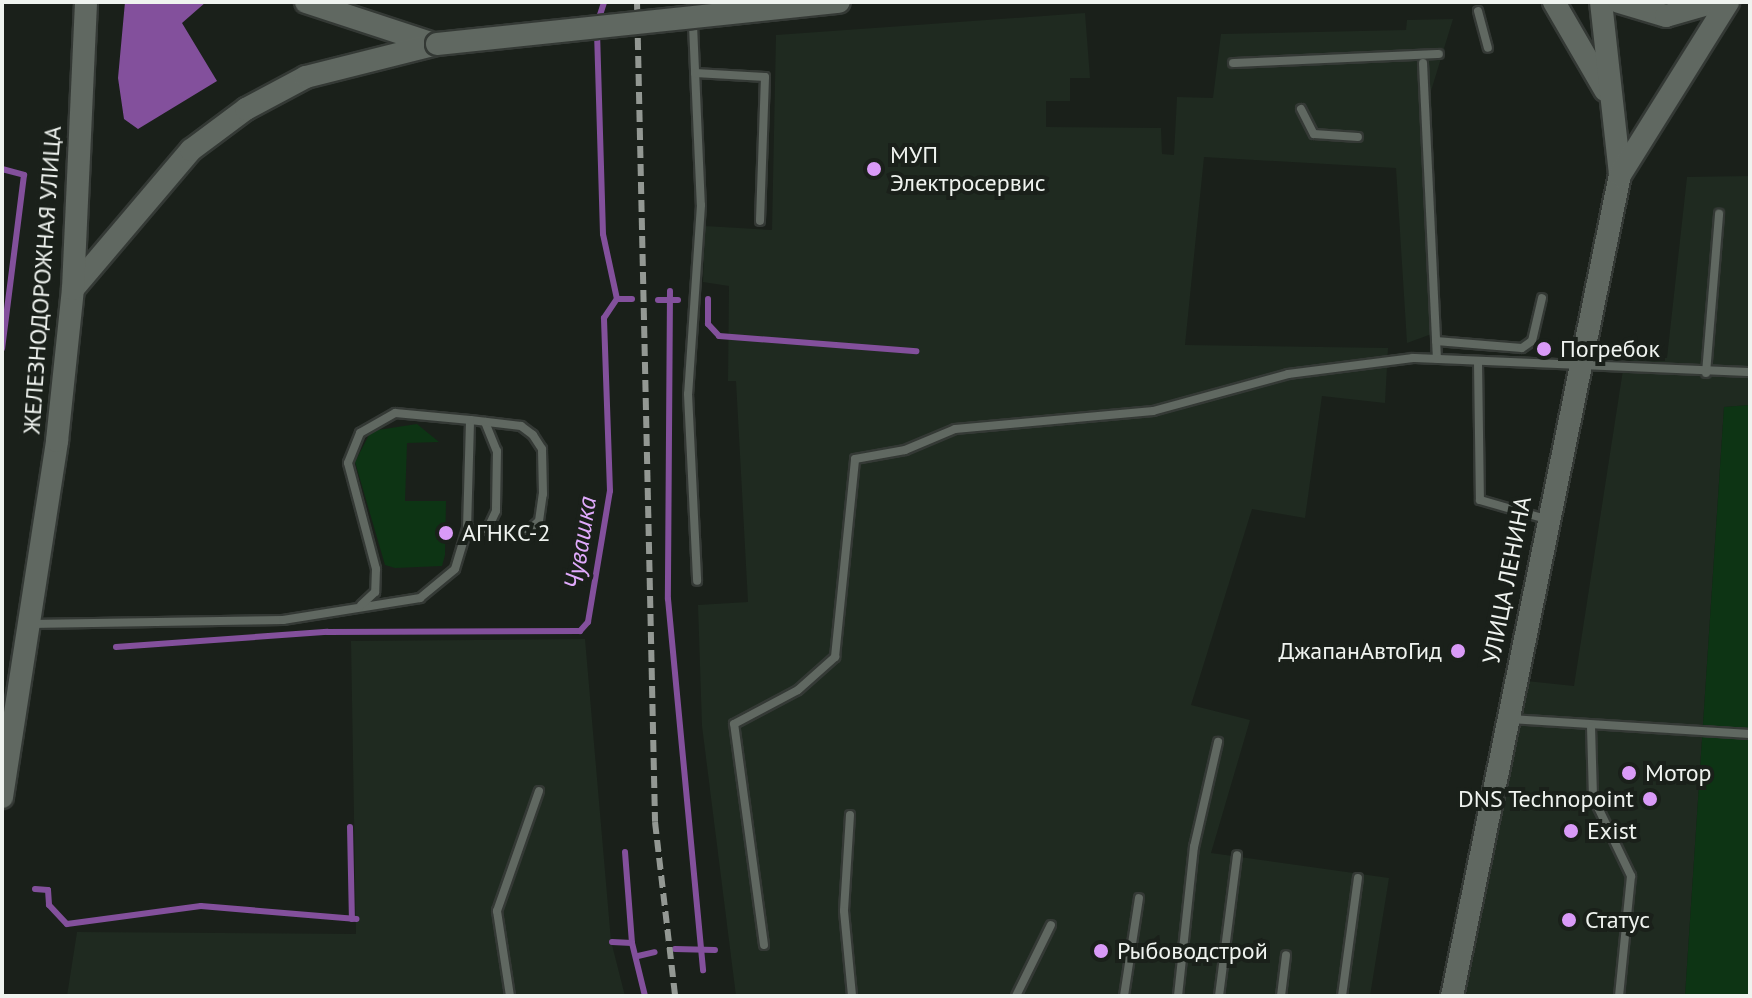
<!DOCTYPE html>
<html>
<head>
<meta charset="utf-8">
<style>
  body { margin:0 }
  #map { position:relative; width:1752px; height:998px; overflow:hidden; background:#1a201a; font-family:"PT Sans",sans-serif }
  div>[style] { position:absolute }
  .built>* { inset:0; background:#1f2a20 }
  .green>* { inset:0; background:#0d3414 }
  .water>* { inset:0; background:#83509c }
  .stream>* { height:6px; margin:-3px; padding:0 3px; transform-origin:3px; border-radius:3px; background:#83509c }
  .roads { filter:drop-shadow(2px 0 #343935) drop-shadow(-2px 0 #343935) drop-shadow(0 2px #343935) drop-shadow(0 -2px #343935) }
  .service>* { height:8px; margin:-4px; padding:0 4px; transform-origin:4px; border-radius:4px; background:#606861 }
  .secondary>* { height:22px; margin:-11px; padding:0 11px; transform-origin:11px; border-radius:11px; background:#606861 }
  .rail>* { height:6px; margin-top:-3px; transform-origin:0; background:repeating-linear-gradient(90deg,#939893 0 12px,transparent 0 18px) }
  .bridges { filter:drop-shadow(2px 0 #343935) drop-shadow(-2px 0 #343935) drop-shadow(0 2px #343935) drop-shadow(0 -2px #343935) }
  .secondary-bridge>* { height:22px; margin:-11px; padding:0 11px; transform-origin:11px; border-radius:11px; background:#606861 }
  .dots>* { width:22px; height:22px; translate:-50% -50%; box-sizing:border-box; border:4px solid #1a201a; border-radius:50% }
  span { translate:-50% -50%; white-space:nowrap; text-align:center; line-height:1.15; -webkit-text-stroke:8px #1a201a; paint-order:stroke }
  .poi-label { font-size:24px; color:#eff3ef }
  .left { translate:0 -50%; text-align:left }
  .right { translate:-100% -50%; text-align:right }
  .street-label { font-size:24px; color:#eff3ef }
  .water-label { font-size:26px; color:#e0aafc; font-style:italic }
  .frame { position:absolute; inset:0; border:4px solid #eff3ef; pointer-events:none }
</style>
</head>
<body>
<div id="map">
  <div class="built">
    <i style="clip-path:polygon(1085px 13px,1090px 78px,1070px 78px,1070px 101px,1046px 101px,1046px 127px,1161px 128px,1162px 154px,1174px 155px,1177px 97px,1213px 98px,1221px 34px,1406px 30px,1407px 20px,1453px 19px,1431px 91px,1440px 331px,1407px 343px,1396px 168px,1204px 157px,1185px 345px,1388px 348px,1385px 403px,1322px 396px,1305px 518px,1252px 509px,1191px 705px,1250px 720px,1211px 853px,1389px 878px,1370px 996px,736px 996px,702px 726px,698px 605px,748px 602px,736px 381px,728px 381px,729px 286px,703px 282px,705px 226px,772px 230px,776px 35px)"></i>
    <i style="clip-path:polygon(1750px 176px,1750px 405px,1724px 407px,1685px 996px,1449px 996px,1507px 679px,1574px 686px,1625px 357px,1667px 358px,1687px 177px)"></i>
    <i style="clip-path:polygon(585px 639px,611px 941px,625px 996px,67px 996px,77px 932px,356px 934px,351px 641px)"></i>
  </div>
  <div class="green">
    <i style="clip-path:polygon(1750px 405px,1750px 996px,1685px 996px,1724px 407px)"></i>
    <i style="clip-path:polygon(417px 424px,439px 442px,407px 443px,405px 501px,446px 501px,445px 555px,442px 566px,395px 568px,385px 565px,355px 462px,371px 431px)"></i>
  </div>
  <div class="water">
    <i style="clip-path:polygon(125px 2px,206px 2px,182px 23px,217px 81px,138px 129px,124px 119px,118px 78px)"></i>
  </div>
  <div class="stream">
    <i style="left:598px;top:21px;width:20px;rotate:-72deg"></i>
    <i style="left:2px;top:169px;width:23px;rotate:15deg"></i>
    <i style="left:24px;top:175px;width:175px;rotate:97.2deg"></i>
    <i style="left:670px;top:291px;width:308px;rotate:90.4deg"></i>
    <i style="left:668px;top:599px;width:373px;rotate:84.6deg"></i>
    <i style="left:617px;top:299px;width:15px"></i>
    <i style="left:708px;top:299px;width:25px;rotate:90deg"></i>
    <i style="left:708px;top:324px;width:16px;rotate:47deg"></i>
    <i style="left:719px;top:336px;width:198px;rotate:4.4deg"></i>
    <i style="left:658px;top:300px;width:20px"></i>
    <i style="left:116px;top:647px;width:212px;rotate:-4.1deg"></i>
    <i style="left:327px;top:632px;width:253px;rotate:-0.2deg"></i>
    <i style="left:580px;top:631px;width:12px;rotate:-48deg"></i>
    <i style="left:588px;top:622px;width:133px;rotate:-80.5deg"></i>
    <i style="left:610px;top:491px;width:173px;rotate:-92deg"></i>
    <i style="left:604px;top:318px;width:23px;rotate:-56deg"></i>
    <i style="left:617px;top:299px;width:66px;rotate:-102.2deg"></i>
    <i style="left:603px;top:234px;width:202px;rotate:-91.7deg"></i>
    <i style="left:350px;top:827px;width:92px;rotate:88.8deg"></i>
    <i style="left:625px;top:852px;width:91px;rotate:85.6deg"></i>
    <i style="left:35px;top:889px;width:13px;rotate:4deg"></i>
    <i style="left:48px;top:890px;width:15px;rotate:86deg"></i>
    <i style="left:49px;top:905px;width:26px;rotate:47deg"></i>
    <i style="left:67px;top:924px;width:135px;rotate:-7.7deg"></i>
    <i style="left:201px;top:906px;width:156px;rotate:4.8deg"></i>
    <i style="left:612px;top:942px;width:20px;rotate:3deg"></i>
    <i style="left:632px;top:943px;width:55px;rotate:76.2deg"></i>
    <i style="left:675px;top:949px;width:40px;rotate:1.4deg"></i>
    <i style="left:638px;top:956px;width:17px;rotate:-13deg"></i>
  </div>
  <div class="roads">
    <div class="service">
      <i style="left:692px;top:2px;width:203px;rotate:87.5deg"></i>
      <i style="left:701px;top:205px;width:189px;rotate:93.9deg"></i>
      <i style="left:688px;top:394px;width:187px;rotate:87.2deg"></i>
      <i style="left:1478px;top:11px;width:38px;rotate:75deg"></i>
      <i style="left:1233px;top:63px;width:206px;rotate:-2.5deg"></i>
      <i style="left:1423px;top:63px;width:296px;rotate:87.3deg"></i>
      <i style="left:695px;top:73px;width:70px;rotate:3.3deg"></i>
      <i style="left:765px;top:77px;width:144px;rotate:92deg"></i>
      <i style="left:1301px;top:109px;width:28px;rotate:63deg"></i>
      <i style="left:1314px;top:134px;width:44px;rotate:3.9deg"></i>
      <i style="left:1436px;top:341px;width:86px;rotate:4.7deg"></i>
      <i style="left:1522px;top:348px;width:12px;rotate:-35deg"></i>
      <i style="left:1532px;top:341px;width:44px;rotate:-76.9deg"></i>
      <i style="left:1478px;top:362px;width:138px;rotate:89.2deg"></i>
      <i style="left:1480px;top:500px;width:69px;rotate:16.1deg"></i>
      <i style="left:1706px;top:373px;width:160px;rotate:-85.3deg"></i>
      <i style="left:485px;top:422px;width:31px;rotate:68deg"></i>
      <i style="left:497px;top:451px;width:60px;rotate:91deg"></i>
      <i style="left:496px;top:511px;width:21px;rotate:115deg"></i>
      <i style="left:467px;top:529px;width:63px"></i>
      <i style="left:530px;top:529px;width:12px;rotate:-42deg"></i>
      <i style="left:539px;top:521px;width:27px;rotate:-82deg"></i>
      <i style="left:543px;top:494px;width:45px;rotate:-91.3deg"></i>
      <i style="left:542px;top:449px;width:17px;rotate:-123deg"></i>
      <i style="left:533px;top:435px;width:15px;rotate:-143deg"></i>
      <i style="left:521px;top:426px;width:51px;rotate:-173.3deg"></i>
      <i style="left:30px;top:624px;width:253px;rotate:-0.9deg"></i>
      <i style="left:283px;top:620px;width:139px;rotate:-9.1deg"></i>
      <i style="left:420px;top:598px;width:45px;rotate:-39.6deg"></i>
      <i style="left:455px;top:569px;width:42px;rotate:-73.3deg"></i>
      <i style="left:467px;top:529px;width:109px;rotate:-88.4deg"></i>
      <i style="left:470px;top:420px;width:75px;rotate:-174.7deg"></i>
      <i style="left:395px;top:413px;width:40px;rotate:150.3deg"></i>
      <i style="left:360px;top:433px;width:32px;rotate:112deg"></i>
      <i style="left:348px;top:463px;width:110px;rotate:75.2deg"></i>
      <i style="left:376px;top:569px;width:23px;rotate:92deg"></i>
      <i style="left:375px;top:592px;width:19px;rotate:137deg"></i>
      <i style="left:1510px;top:719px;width:240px;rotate:3.6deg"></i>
      <i style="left:1591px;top:726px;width:71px;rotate:88.4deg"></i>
      <i style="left:1593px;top:797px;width:88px;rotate:64.3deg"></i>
      <i style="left:1631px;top:876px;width:121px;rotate:95.7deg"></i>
      <i style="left:850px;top:815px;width:96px;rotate:93.6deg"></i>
      <i style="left:844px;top:911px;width:85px;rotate:84.6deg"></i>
      <i style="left:764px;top:945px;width:223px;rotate:-97.7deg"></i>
      <i style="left:734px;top:724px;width:72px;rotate:-28deg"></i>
      <i style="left:798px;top:690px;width:50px;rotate:-41.7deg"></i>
      <i style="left:835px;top:657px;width:199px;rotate:-84.2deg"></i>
      <i style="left:855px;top:459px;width:51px;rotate:-10.2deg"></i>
      <i style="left:905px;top:450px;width:54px;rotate:-22.8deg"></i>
      <i style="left:955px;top:429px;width:199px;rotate:-5.2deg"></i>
      <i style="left:1153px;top:411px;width:140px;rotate:-15.3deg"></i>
      <i style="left:1288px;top:374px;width:126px;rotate:-7.3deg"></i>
      <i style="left:1413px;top:358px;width:337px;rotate:2.4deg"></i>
      <i style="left:510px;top:996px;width:86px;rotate:-98.7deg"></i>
      <i style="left:497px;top:911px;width:127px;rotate:-70.7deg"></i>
      <i style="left:1016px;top:996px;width:79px;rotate:-63.8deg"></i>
      <i style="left:1124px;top:996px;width:99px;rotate:-81.3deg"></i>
      <i style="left:1178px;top:996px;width:150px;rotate:-83.9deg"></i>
      <i style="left:1194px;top:847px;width:108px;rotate:-77.1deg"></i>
      <i style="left:1219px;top:996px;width:142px;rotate:-82.7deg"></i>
      <i style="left:1281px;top:996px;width:41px;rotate:-83deg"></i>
      <i style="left:1342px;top:996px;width:119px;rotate:-82.3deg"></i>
    </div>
    <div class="secondary">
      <i style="left:306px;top:2px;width:128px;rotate:18.2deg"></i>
      <i style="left:1554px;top:2px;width:102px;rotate:59.9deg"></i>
      <i style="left:1601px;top:2px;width:174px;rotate:83.7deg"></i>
      <i style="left:1619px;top:2px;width:49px;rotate:16.6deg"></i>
      <i style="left:1666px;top:16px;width:51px;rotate:-15.9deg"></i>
      <i style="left:73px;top:289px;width:182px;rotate:-49.7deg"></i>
      <i style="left:191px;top:150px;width:69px;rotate:-36.7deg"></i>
      <i style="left:246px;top:109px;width:68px;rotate:-28.1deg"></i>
      <i style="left:306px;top:77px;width:135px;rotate:-14.1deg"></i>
      <i style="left:2px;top:797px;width:360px;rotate:-81.2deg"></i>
      <i style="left:57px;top:441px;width:153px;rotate:-84deg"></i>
      <i style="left:73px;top:289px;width:287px;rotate:-87.4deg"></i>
      <i style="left:1452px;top:996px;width:838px;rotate:-78.44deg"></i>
      <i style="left:1620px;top:175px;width:204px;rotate:-58deg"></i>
    </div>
  </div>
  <div class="rail">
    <i style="left:637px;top:2px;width:820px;rotate:88.74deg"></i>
    <i style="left:655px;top:822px;width:175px;rotate:83.4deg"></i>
  </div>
  <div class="bridges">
    <div class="secondary-bridge">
      <i style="left:437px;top:44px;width:404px;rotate:-6deg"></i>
    </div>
  </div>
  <div class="dots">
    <i style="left:874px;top:169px;background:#d99af7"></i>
    <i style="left:1544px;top:349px;background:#d99af7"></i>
    <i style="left:446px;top:533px;background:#d99af7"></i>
    <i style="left:1458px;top:651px;background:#d99af7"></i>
    <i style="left:1629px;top:773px;background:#d99af7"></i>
    <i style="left:1650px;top:799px;background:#d99af7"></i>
    <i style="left:1571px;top:831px;background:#d99af7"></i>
    <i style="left:1569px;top:920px;background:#d99af7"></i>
    <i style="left:1101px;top:951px;background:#d99af7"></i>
  </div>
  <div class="poi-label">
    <span class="left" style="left:890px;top:169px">МУП<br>Электросервис</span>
    <span class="left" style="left:1560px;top:349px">Погребок</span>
    <span class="left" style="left:462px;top:533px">АГНКС-2</span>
    <span class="right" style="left:1442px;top:651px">ДжапанАвтоГид</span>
    <span class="left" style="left:1645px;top:773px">Мотор</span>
    <span class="right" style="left:1634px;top:799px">DNS Technopoint</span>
    <span class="left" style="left:1587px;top:831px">Exist</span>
    <span class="left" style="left:1585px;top:920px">Статус</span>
    <span class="left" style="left:1117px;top:951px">Рыбоводстрой</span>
  </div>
  <div class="street-label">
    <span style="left:42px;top:280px;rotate:-86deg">ЖЕЛЕЗНОДОРОЖНАЯ УЛИЦА</span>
    <span style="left:1507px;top:580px;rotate:-79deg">УЛИЦА ЛЕНИНА</span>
  </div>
  <div class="water-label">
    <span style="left:580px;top:543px;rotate:-81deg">Чувашка</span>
  </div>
  <div class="frame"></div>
</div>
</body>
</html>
